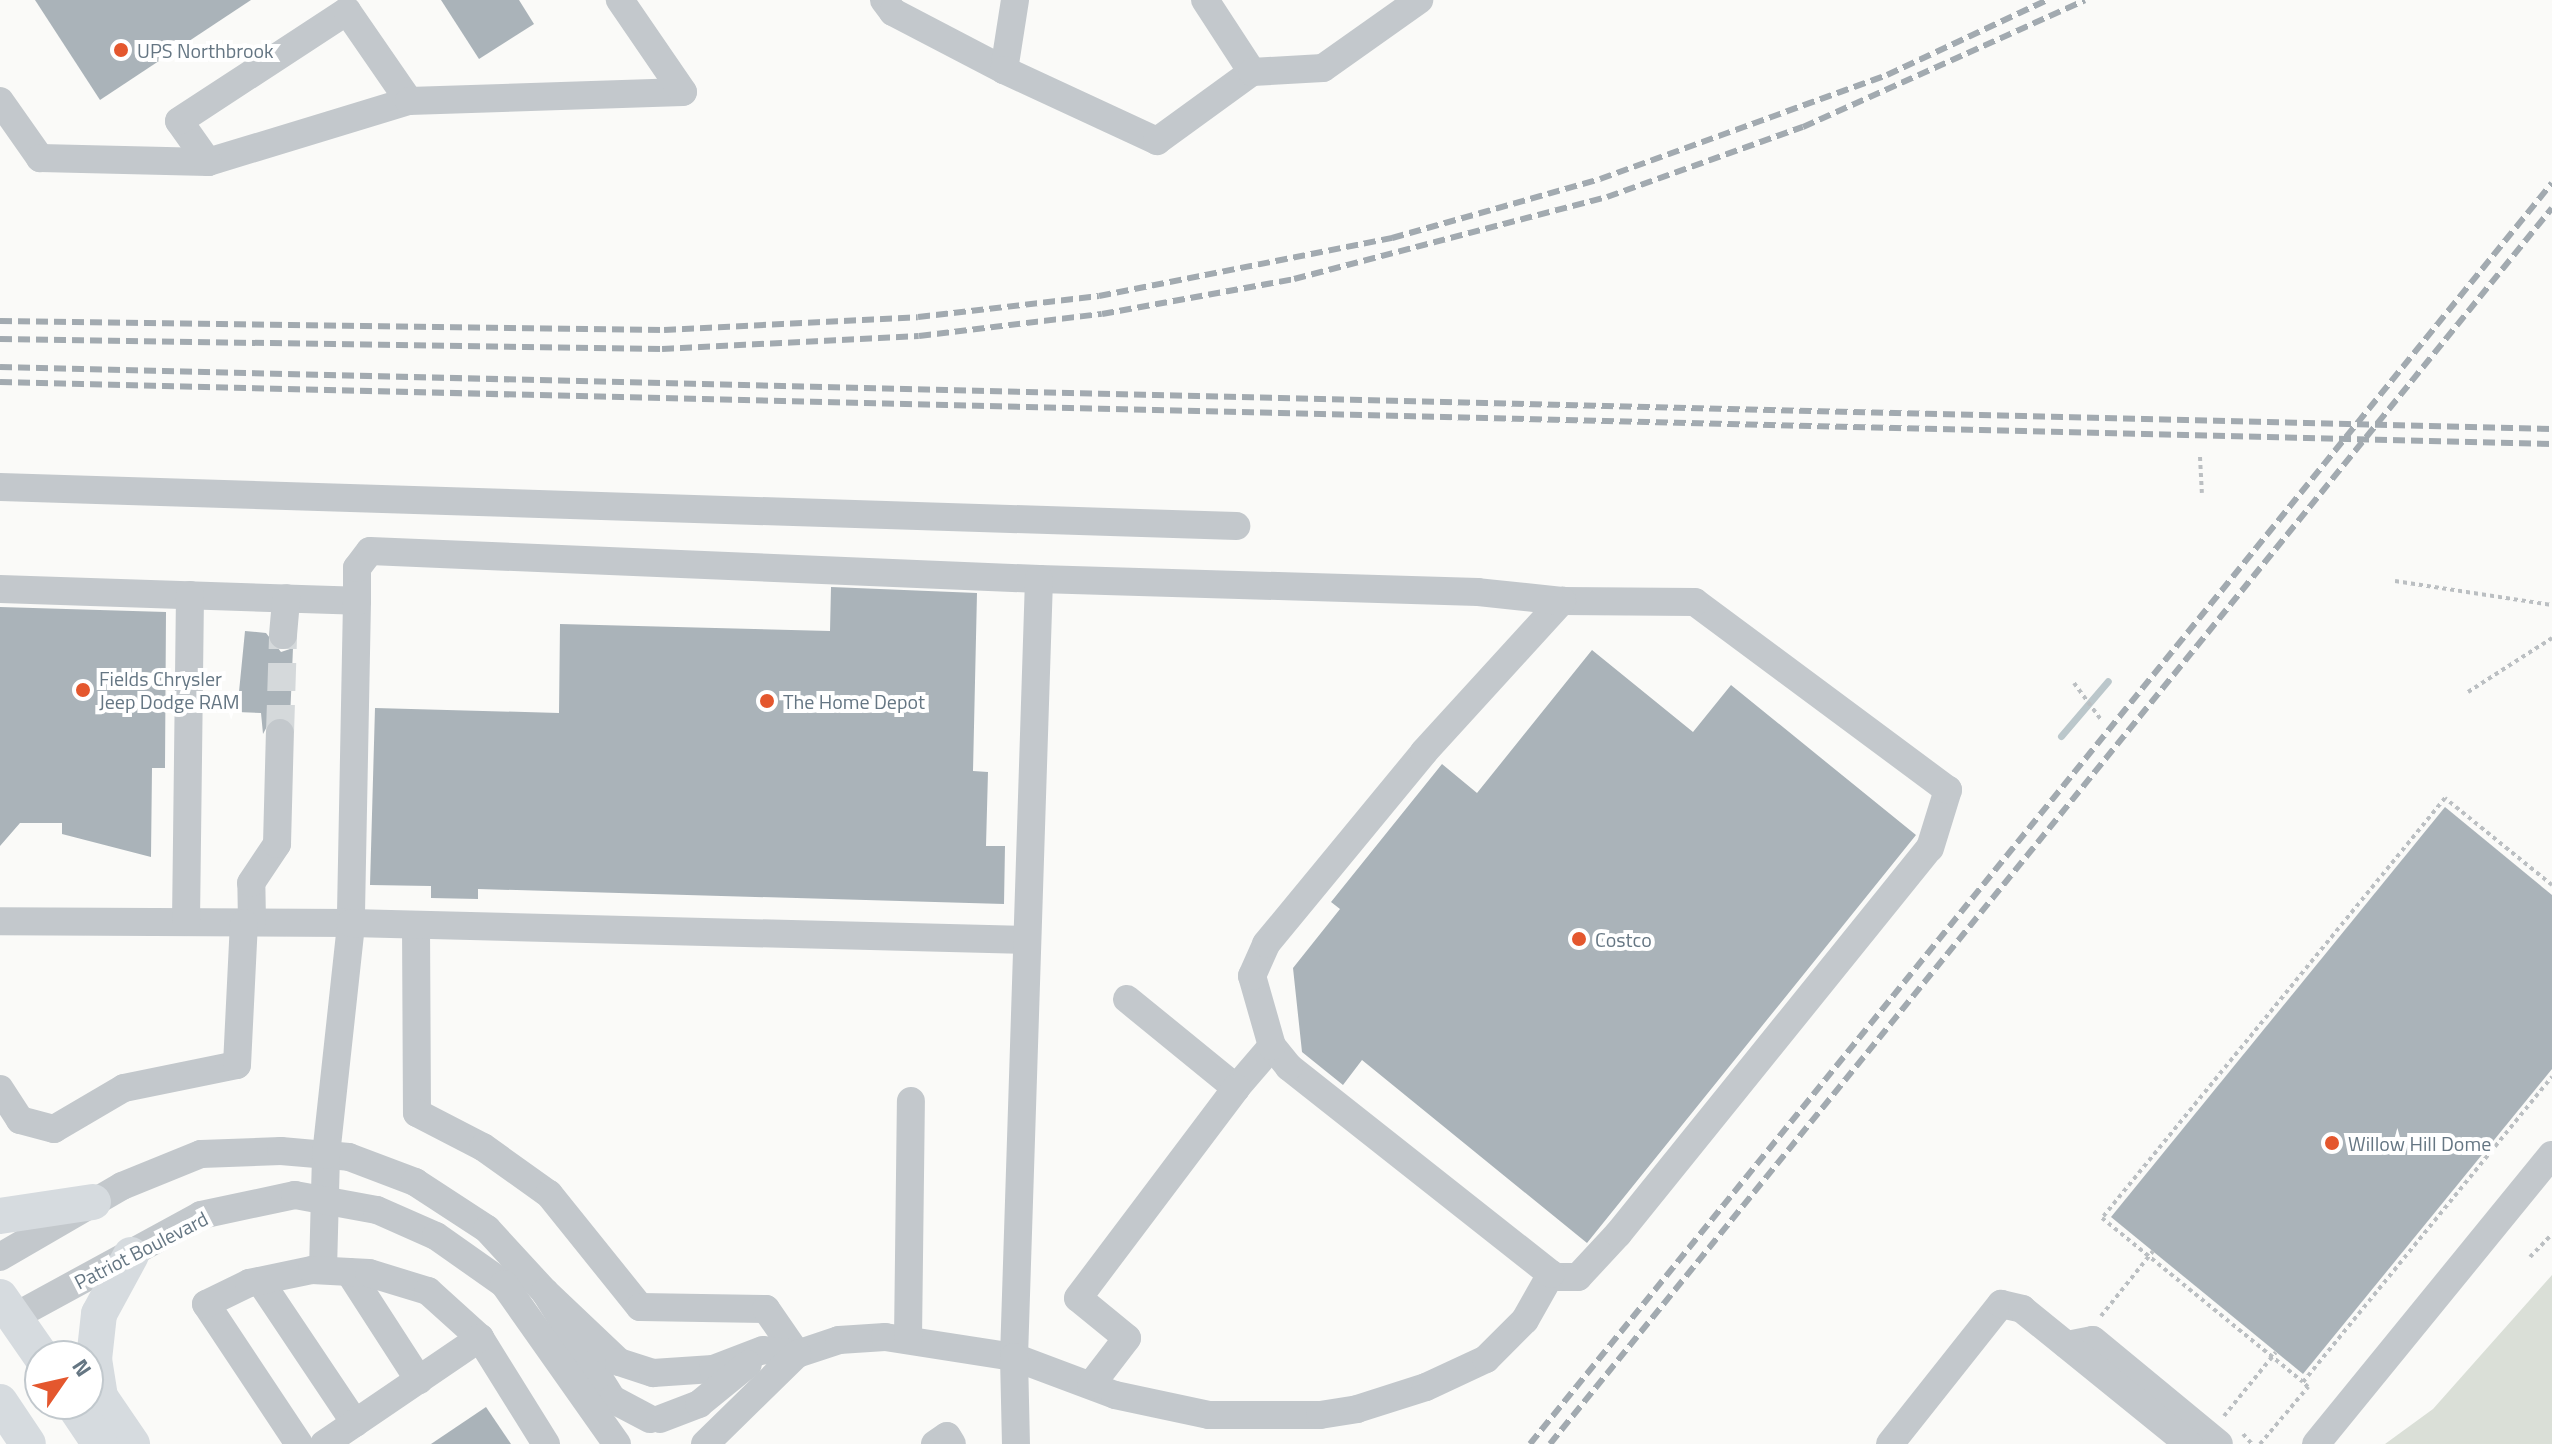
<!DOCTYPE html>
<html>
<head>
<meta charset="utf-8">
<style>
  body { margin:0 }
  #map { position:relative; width:2552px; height:1444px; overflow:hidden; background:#fafaf8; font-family:"Titillium Web",sans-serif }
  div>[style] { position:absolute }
  .green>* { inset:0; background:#dadfd7 }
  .stream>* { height:7px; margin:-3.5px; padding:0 3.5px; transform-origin:3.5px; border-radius:3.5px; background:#bbc7cb }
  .building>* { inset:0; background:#aab3b9 }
  .minor-tunnel>* { height:28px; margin-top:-14px; transform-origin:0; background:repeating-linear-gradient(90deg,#d5d9db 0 28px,transparent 0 42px) }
  .path>* { height:4px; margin-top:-2px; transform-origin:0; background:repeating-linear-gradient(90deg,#bbbfc2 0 4px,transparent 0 8px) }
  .minor>* { height:28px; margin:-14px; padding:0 14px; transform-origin:14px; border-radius:14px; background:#c3c8cc }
  .major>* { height:36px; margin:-18px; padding:0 18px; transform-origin:18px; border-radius:18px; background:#d6dbdf }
  .rail>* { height:6px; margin-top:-3px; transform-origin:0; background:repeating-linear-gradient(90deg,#a2aab0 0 12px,transparent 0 18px) }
  .dots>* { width:22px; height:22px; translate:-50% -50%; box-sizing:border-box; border:4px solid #fff; border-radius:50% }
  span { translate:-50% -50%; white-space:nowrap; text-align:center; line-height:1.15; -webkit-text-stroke:8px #fff; paint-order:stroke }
  .poi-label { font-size:20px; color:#657683 }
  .left { translate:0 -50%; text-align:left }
  .street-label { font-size:20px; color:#657683 }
  .north { position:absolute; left:24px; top:1340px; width:80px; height:80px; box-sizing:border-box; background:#fff; border:2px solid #c1c8cd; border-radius:50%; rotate:56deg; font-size:22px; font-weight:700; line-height:32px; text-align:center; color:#657683 }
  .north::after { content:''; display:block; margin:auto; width:28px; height:36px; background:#e4572e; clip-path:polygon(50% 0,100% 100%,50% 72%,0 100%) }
</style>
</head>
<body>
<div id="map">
  <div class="green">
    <i style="clip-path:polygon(2552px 1275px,2552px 1444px,2385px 1444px,2433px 1409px)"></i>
  </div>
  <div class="stream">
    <i style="left:2061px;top:736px;width:72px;rotate:-49.5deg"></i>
  </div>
  <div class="building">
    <i style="clip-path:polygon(35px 0,251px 0,100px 100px)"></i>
    <i style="clip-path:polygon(441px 0,519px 0,534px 24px,479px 59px)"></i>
    <i style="clip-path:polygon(831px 587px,977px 593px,973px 771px,988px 772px,986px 846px,1005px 846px,1004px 904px,478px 889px,478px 899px,431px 898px,431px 886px,370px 885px,375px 708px,559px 713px,560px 624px,830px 631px)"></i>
    <i style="clip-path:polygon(0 607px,166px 612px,165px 768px,152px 768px,151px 857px,62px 834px,62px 823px,20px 823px,0 846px)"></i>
    <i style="clip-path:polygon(245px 631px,266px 633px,281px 652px,293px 648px,290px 719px,271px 719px,263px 734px,261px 713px,237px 712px)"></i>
    <i style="clip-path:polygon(1592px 650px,1693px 732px,1731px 685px,1916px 835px,1587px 1243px,1362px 1060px,1343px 1085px,1302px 1052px,1293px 968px,1340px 909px,1331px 902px,1442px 764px,1477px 793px)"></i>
    <i style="clip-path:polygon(2445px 807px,2552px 895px,2552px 1069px,2303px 1374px,2111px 1217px)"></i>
    <i style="clip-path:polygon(486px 1407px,511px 1444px,431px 1444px)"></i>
  </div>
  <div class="minor-tunnel">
    <i style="left:280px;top:733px;width:98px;rotate:-88.2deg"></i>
  </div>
  <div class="path">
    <i style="left:2200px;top:457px;width:36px;rotate:87deg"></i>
    <i style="left:2395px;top:581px;width:159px;rotate:8.7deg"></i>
    <i style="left:2074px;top:683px;width:47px;rotate:53.6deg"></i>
    <i style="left:2468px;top:692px;width:100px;rotate:-32.7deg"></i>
    <i style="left:2552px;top:885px;width:138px;rotate:-140.9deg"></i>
    <i style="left:2445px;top:798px;width:542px;rotate:129.24deg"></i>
    <i style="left:2102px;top:1218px;width:259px;rotate:39.2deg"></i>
    <i style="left:2303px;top:1382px;width:394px;rotate:-50.8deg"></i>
    <i style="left:2530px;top:1257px;width:32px;rotate:-46deg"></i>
    <i style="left:2101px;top:1316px;width:83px;rotate:-51.3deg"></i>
    <i style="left:2224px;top:1416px;width:82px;rotate:-50.9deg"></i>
    <i style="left:2243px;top:1434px;width:13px;rotate:48deg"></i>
    <i style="left:2260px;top:1444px;width:75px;rotate:-49.9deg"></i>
    <i style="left:2308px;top:1387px;width:7px;rotate:-135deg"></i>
  </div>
  <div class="minor">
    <i style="left:884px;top:0;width:15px;rotate:53deg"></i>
    <i style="left:893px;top:12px;width:125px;rotate:27.6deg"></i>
    <i style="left:1015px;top:0;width:71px;rotate:98.9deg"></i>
    <i style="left:1004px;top:70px;width:169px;rotate:24.9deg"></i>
    <i style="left:1157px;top:141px;width:117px;rotate:-36deg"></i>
    <i style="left:1252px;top:72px;width:86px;rotate:-123.1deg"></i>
    <i style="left:1252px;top:72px;width:71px;rotate:-3.2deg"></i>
    <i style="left:1323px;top:68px;width:118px;rotate:-35.3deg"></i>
    <i style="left:0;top:101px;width:70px;rotate:54.9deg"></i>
    <i style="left:40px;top:158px;width:168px;rotate:1.4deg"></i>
    <i style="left:208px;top:162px;width:210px;rotate:-16.9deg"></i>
    <i style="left:208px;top:162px;width:50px;rotate:-125.3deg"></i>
    <i style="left:179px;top:121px;width:201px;rotate:-33.2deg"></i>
    <i style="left:347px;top:11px;width:109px;rotate:55.4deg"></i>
    <i style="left:409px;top:101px;width:274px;rotate:-1.9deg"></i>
    <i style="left:683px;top:92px;width:112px;rotate:-124.4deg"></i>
    <i style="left:0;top:487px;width:1237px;rotate:1.81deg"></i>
    <i style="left:0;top:589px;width:357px;rotate:1.9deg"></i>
    <i style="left:357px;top:601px;width:322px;rotate:91.1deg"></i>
    <i style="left:351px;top:923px;width:351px;rotate:-179.7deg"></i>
    <i style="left:357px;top:601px;width:33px;rotate:-90deg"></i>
    <i style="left:357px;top:568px;width:21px;rotate:-53deg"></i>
    <i style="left:370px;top:551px;width:670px;rotate:2.4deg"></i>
    <i style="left:283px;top:635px;width:37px;rotate:-85deg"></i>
    <i style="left:186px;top:922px;width:327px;rotate:-89.3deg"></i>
    <i style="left:252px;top:922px;width:39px;rotate:-91deg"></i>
    <i style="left:251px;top:883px;width:47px;rotate:-56.3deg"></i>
    <i style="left:277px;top:844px;width:111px;rotate:-88.5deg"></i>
    <i style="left:416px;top:925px;width:188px;rotate:89.7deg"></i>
    <i style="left:417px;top:1113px;width:74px;rotate:27.3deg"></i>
    <i style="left:483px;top:1147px;width:81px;rotate:35.5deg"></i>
    <i style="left:549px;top:1194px;width:145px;rotate:51.2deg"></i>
    <i style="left:640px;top:1307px;width:126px;rotate:0.9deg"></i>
    <i style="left:766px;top:1309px;width:55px;rotate:55.4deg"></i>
    <i style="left:1127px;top:999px;width:141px;rotate:39.2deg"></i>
    <i style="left:1236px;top:1088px;width:55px;rotate:-49.4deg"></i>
    <i style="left:0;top:1089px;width:37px;rotate:57deg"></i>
    <i style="left:20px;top:1120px;width:35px;rotate:15deg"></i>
    <i style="left:54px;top:1129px;width:81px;rotate:-30.4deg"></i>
    <i style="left:124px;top:1088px;width:115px;rotate:-11.5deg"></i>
    <i style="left:237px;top:1065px;width:142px;rotate:-87.2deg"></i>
    <i style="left:0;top:1257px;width:141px;rotate:-30.2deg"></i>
    <i style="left:122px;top:1186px;width:85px;rotate:-22.1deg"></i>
    <i style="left:201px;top:1154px;width:80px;rotate:-2.1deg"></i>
    <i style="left:281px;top:1151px;width:68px;rotate:5deg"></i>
    <i style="left:349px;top:1157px;width:71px;rotate:20.7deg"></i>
    <i style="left:415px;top:1182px;width:86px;rotate:33.1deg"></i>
    <i style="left:487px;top:1229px;width:86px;rotate:47.4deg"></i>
    <i style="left:545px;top:1292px;width:126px;rotate:57.9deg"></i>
    <i style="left:612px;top:1399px;width:43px;rotate:27.8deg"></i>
    <i style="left:323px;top:1270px;width:115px;rotate:-88.5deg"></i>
    <i style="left:326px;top:1155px;width:233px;rotate:-83.8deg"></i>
    <i style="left:351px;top:923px;width:676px;rotate:1.44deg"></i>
    <i style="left:349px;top:1272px;width:129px;rotate:57.1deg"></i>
    <i style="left:1550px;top:1277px;width:28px"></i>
    <i style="left:1578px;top:1277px;width:59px;rotate:-47.1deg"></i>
    <i style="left:1618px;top:1234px;width:496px;rotate:-51.1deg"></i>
    <i style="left:1930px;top:848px;width:61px;rotate:-72.8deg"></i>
    <i style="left:1948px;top:790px;width:315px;rotate:-143.4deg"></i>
    <i style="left:1695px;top:602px;width:133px;rotate:-179.6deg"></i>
    <i style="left:260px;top:1281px;width:171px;rotate:56.2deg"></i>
    <i style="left:545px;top:1292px;width:102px;rotate:43.4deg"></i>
    <i style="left:619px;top:1362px;width:36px;rotate:18deg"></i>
    <i style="left:653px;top:1373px;width:60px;rotate:-3.8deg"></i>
    <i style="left:713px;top:1369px;width:53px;rotate:-20.8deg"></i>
    <i style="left:763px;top:1350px;width:34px;rotate:7deg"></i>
    <i style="left:797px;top:1354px;width:44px;rotate:-18.4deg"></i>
    <i style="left:839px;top:1340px;width:46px;rotate:-3.7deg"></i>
    <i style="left:885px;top:1337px;width:131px;rotate:8.8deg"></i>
    <i style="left:1014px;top:1357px;width:108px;rotate:20.6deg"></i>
    <i style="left:1115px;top:1395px;width:96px;rotate:12deg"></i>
    <i style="left:1209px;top:1415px;width:111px"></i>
    <i style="left:1320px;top:1415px;width:37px;rotate:-9deg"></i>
    <i style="left:1357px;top:1409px;width:72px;rotate:-17.7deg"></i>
    <i style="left:1426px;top:1387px;width:66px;rotate:-25deg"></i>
    <i style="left:1486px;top:1359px;width:55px;rotate:-45deg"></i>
    <i style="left:1525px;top:1320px;width:53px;rotate:-60.5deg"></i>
    <i style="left:1551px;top:1274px;width:334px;rotate:-141.7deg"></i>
    <i style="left:1289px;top:1067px;width:27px;rotate:-129deg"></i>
    <i style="left:1272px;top:1046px;width:73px;rotate:-105.9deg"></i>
    <i style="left:1252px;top:976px;width:35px;rotate:-66deg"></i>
    <i style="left:1266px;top:944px;width:249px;rotate:-50.5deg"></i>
    <i style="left:1424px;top:752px;width:205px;rotate:-47.6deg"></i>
    <i style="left:1562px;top:601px;width:84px;rotate:-173.9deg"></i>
    <i style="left:1478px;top:592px;width:439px;rotate:-178.3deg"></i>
    <i style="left:1039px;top:579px;width:778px;rotate:91.84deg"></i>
    <i style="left:1014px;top:1357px;width:87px;rotate:88.7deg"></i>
    <i style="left:14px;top:1317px;width:213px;rotate:-28.6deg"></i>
    <i style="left:201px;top:1215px;width:96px;rotate:-12deg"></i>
    <i style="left:295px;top:1195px;width:83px;rotate:10.4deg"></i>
    <i style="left:377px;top:1210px;width:64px;rotate:23.8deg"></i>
    <i style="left:436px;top:1236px;width:83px;rotate:35.2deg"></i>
    <i style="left:504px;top:1284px;width:196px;rotate:54.8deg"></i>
    <i style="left:908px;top:1339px;width:238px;rotate:-89.3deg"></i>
    <i style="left:2067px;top:1345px;width:26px;rotate:-11deg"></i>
    <i style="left:2093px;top:1340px;width:163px;rotate:39.5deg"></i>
    <i style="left:1091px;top:1385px;width:59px;rotate:-52.5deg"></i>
    <i style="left:1127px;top:1338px;width:63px;rotate:-140.8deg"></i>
    <i style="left:1078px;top:1298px;width:263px;rotate:-53deg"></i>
    <i style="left:660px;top:1419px;width:42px;rotate:-21deg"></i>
    <i style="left:699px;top:1404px;width:63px;rotate:-39.2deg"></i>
    <i style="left:299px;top:1444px;width:168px;rotate:-123.6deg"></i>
    <i style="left:206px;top:1304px;width:48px;rotate:-26deg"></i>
    <i style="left:249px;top:1283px;width:64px;rotate:-11.7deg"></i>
    <i style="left:312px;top:1270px;width:57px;rotate:3deg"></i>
    <i style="left:369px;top:1273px;width:62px;rotate:17deg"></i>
    <i style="left:428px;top:1291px;width:70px;rotate:42.1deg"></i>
    <i style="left:480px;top:1338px;width:125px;rotate:58.1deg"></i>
    <i style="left:324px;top:1444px;width:189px;rotate:-34.2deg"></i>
    <i style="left:705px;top:1444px;width:129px;rotate:-44.4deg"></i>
    <i style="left:935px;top:1444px;width:14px;rotate:-34deg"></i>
    <i style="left:947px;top:1436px;width:9px;rotate:58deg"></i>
    <i style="left:1890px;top:1444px;width:179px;rotate:-51.6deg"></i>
    <i style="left:2001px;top:1304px;width:22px;rotate:13deg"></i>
    <i style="left:2022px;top:1309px;width:215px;rotate:39deg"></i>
    <i style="left:2316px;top:1444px;width:373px;rotate:-50.8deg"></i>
  </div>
  <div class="major">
    <i style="left:0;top:1216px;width:94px;rotate:-8.6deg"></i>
    <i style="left:131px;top:1255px;width:67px;rotate:118.5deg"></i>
    <i style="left:99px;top:1314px;width:45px;rotate:96.3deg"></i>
    <i style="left:94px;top:1359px;width:38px;rotate:81deg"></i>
    <i style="left:100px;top:1397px;width:57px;rotate:55.8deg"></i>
    <i style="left:0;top:1297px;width:72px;rotate:55.2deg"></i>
    <i style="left:0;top:1402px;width:50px;rotate:56.3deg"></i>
    <i style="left:73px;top:1404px;width:48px;rotate:56deg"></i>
  </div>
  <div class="rail">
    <i style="left:0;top:321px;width:664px;rotate:0.78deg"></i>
    <i style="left:664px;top:330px;width:254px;rotate:-2.9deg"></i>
    <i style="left:918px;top:317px;width:182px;rotate:-6.6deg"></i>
    <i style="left:1099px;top:296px;width:299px;rotate:-11.2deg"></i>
    <i style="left:1392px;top:238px;width:216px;rotate:-15.8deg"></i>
    <i style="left:1600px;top:179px;width:305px;rotate:-19.9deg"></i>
    <i style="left:1887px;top:75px;width:177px;rotate:-25.1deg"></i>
    <i style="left:0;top:339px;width:662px;rotate:0.87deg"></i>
    <i style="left:662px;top:349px;width:257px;rotate:-2.9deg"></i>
    <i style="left:919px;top:336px;width:184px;rotate:-6.9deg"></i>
    <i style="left:1102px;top:314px;width:195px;rotate:-10.3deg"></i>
    <i style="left:1294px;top:279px;width:324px;rotate:-14.7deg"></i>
    <i style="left:1607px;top:197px;width:208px;rotate:-19.7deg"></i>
    <i style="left:1803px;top:127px;width:309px;rotate:-24.2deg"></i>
    <i style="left:0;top:367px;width:2553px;rotate:1.39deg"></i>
    <i style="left:0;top:382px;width:2553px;rotate:1.39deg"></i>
    <i style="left:1530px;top:1444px;width:1623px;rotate:-50.98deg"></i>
    <i style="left:1550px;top:1444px;width:1591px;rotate:-50.97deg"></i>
  </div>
  <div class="dots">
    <i style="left:121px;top:50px;background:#e4572e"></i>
    <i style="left:83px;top:690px;background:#e4572e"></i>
    <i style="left:767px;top:701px;background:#e4572e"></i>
    <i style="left:1579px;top:939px;background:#e4572e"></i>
    <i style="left:2332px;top:1143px;background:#e4572e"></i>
  </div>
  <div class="poi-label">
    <span class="left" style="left:137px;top:50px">UPS Northbrook</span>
    <span class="left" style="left:99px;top:690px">Fields Chrysler<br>Jeep Dodge RAM</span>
    <span class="left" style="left:783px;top:701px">The Home Depot</span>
    <span class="left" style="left:1595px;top:939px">Costco</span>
    <span class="left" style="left:2348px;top:1143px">Willow Hill Dome</span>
  </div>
  <div class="street-label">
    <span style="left:141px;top:1250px;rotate:-27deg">Patriot Boulevard</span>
  </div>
  <div class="north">N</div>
</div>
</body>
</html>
